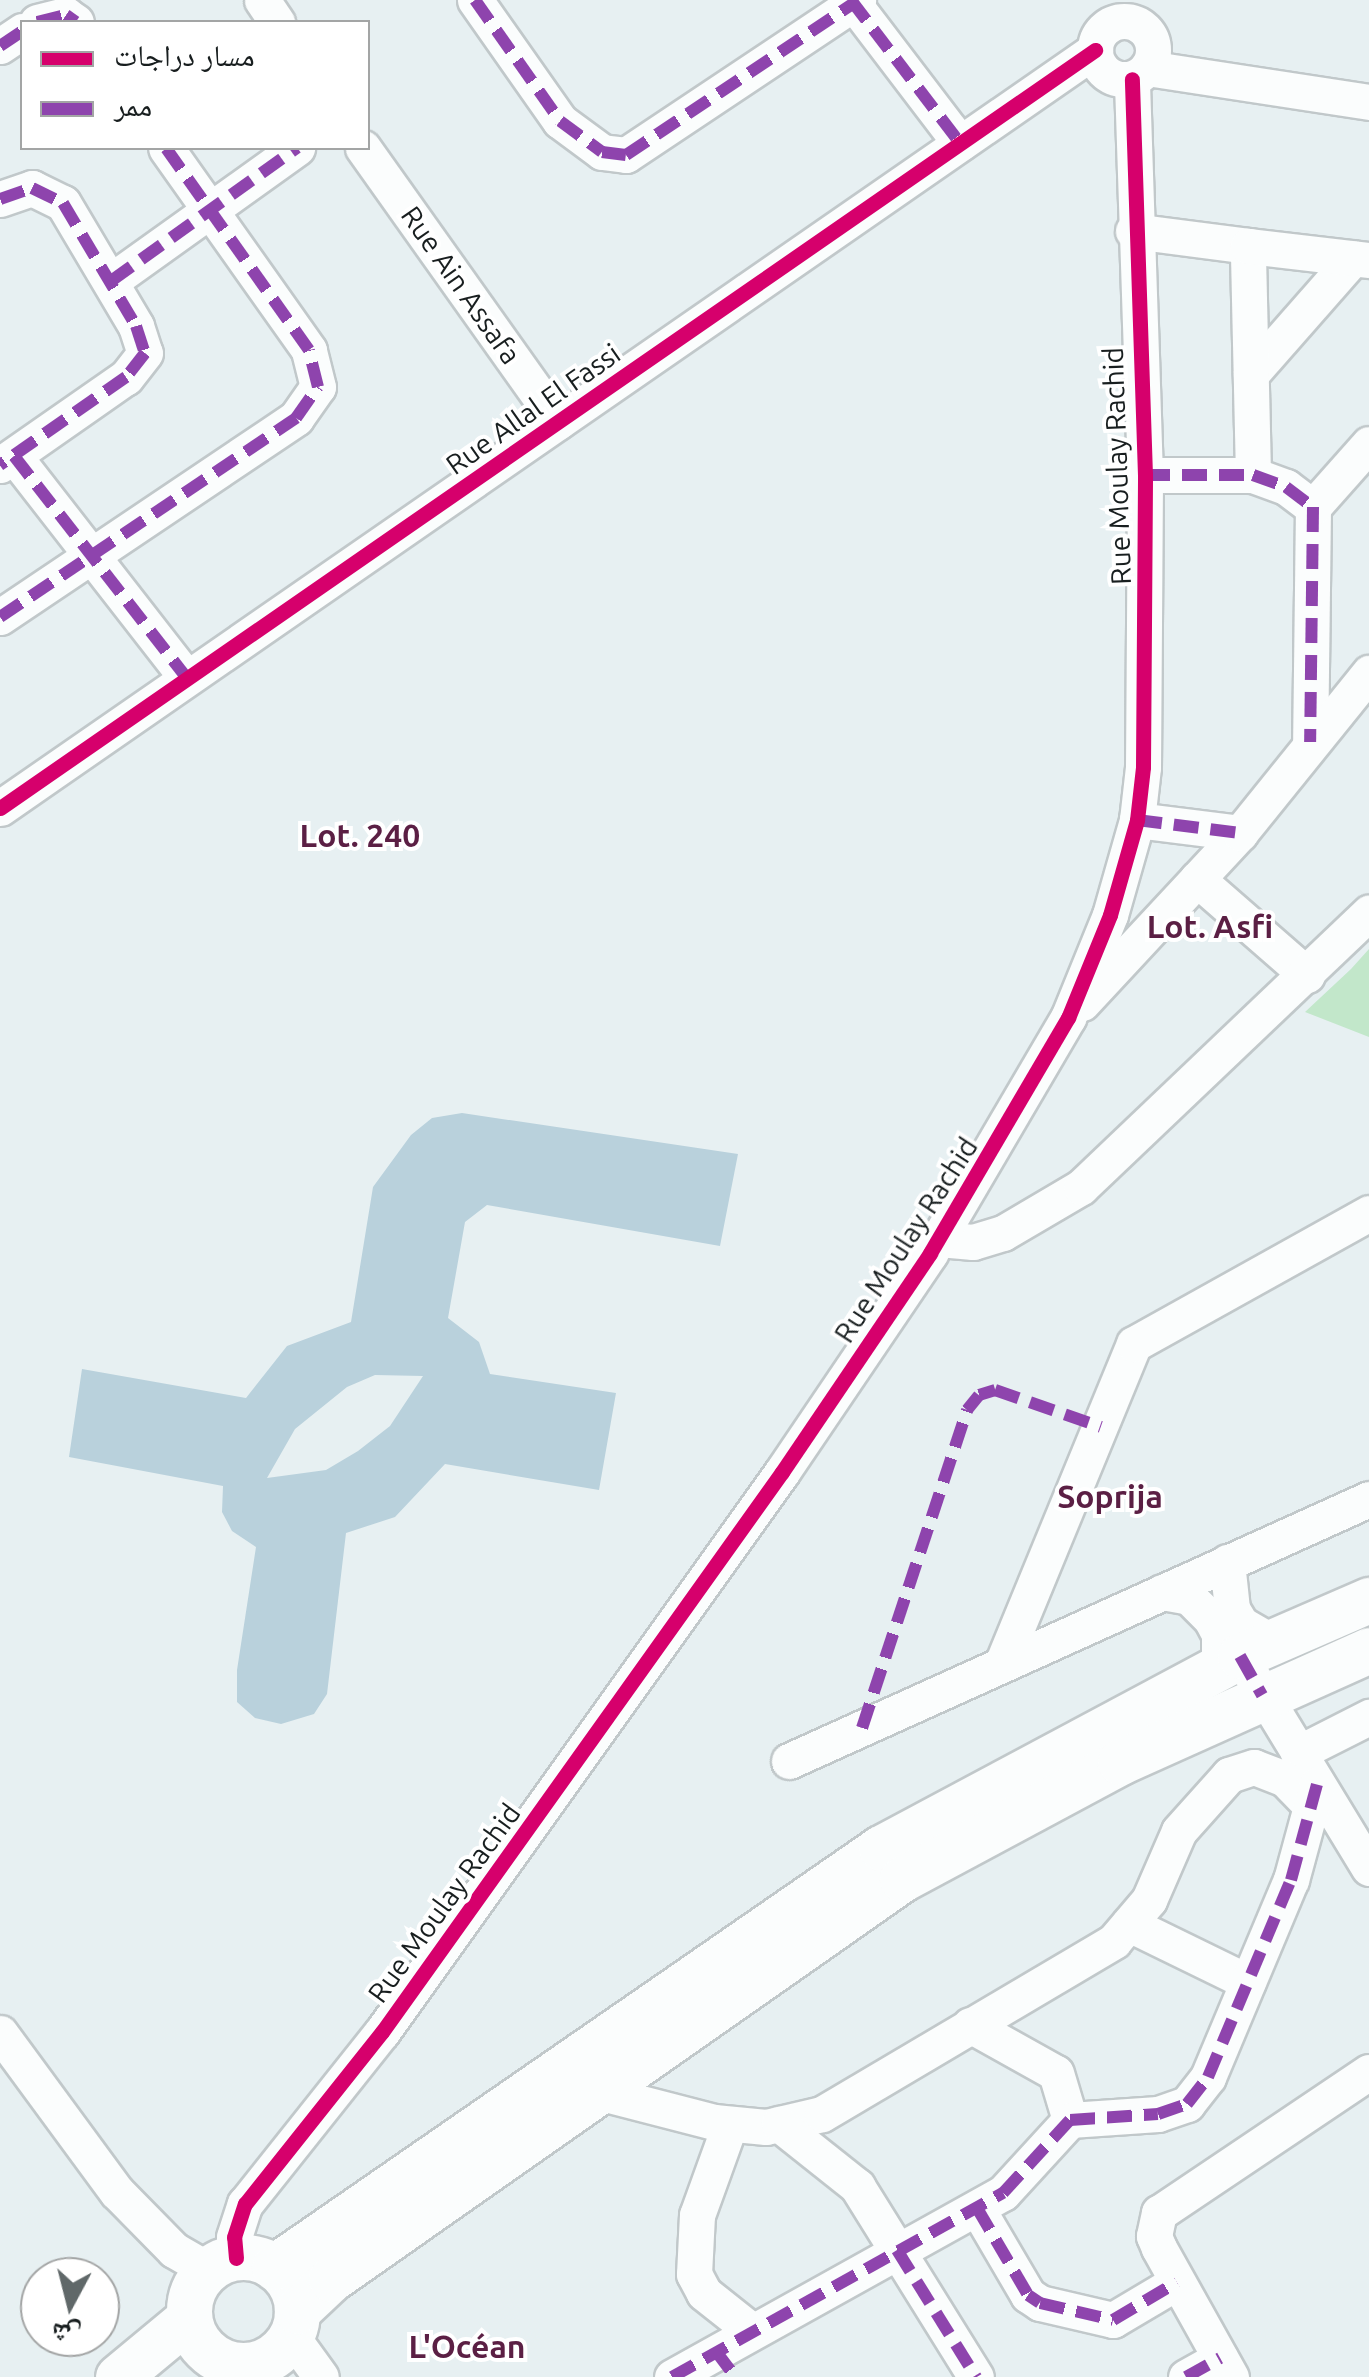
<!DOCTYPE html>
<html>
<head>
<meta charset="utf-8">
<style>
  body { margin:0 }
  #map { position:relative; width:1369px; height:2377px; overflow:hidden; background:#e7f0f2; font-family:Ubuntu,"Noto Naskh Arabic",sans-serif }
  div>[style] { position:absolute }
  .green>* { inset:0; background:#c2e7ca }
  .building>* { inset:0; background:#b9d1dc }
  .roads { filter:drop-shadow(2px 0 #c1c8ca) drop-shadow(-2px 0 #c1c8ca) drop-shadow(0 2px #c1c8ca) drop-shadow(0 -2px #c1c8ca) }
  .minor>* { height:35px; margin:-17.5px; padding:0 17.5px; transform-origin:17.5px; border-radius:17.5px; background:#fbfdfd }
  .minor>.ring { margin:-17.5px; padding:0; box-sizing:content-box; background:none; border:35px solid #fbfdfd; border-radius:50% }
  .major>* { height:45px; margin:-22.5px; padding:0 22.5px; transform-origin:22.5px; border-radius:22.5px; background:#fbfdfd }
  .major>.ring { margin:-22.5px; padding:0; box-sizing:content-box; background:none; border:45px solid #fbfdfd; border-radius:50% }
  .quiet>* { height:12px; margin-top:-6px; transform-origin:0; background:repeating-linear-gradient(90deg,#8e44ad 0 25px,transparent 0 37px) }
  .cycleway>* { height:15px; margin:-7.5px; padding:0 7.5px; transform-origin:7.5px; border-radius:7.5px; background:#d6006c }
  span { translate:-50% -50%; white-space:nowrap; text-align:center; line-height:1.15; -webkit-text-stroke:8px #fff; paint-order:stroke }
  .street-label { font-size:28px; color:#181e1f }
  .quarter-label { font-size:32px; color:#5b1f44; font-weight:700 }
  .legend { position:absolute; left:20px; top:20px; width:350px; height:130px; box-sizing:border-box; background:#fff; border:2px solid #a3a5a5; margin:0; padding:12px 18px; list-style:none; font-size:30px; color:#181e1f }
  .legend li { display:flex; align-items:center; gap:20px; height:50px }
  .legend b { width:50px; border:2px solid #a3a5a5 }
  .north { position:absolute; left:20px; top:2257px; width:100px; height:100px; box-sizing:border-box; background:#fff; border:2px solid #a3a5a5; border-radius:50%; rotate:187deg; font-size:28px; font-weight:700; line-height:40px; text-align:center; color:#181e1f }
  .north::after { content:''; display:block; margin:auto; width:35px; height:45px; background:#606869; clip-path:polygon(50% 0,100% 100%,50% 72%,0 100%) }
</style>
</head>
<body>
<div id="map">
  <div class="green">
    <i style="clip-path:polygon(1369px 949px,1369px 1037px,1305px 1012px,1351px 969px)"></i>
  </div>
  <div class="building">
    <i style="clip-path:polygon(evenodd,462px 1113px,738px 1154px,720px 1246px,487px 1205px,465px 1222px,448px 1318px,479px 1342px,490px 1374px,616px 1393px,599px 1490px,445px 1464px,395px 1517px,346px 1533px,327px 1694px,314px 1714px,281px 1724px,255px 1718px,237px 1702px,237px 1670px,256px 1547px,232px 1531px,222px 1512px,223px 1486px,69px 1457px,82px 1369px,246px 1398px,287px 1346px,351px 1322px,373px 1187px,411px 1135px,432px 1118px,462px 1113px,375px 1375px,423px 1376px,390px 1426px,358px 1451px,326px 1470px,267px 1478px,295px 1429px,347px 1387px,375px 1375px)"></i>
  </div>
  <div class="roads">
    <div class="minor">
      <i style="left:262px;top:0;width:27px;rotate:56deg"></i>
      <i style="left:475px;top:0;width:148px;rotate:54.9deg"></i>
      <i style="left:560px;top:121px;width:52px;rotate:36.4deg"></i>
      <i style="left:602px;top:152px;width:24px;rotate:7deg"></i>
      <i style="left:626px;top:155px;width:279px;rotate:-33.7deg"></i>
      <i style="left:851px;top:0;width:180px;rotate:52.7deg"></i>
      <i class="ring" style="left:1095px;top:21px;width:23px;height:23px"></i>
      <i style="left:37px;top:22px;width:30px;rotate:-14deg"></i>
      <i style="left:66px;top:15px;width:12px;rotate:35deg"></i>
      <i style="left:0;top:46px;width:27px;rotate:-34deg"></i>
      <i style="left:1147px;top:68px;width:225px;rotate:8.7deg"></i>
      <i style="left:363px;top:148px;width:336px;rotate:54.6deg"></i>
      <i style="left:0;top:199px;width:34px;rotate:-19deg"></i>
      <i style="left:32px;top:188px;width:34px;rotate:26deg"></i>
      <i style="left:63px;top:203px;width:143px;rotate:59.3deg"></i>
      <i style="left:136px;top:326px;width:28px;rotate:72deg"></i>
      <i style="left:145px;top:353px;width:31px;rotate:128deg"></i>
      <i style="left:126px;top:377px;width:154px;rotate:145.1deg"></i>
      <i style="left:1133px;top:231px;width:116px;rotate:7.4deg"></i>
      <i style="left:111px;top:281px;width:229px;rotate:-35.6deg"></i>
      <i style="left:1251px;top:374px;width:154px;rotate:-48.7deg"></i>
      <i style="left:14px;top:456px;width:281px;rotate:52.1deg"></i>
      <i style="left:1145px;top:475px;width:108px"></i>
      <i style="left:1253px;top:475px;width:35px;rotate:20deg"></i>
      <i style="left:1286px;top:487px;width:34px;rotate:37deg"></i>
      <i style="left:1313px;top:507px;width:235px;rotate:90.7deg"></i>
      <i style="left:1253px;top:475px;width:229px;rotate:-91.3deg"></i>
      <i style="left:1248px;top:246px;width:122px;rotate:6.6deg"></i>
      <i style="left:1313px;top:507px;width:84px;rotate:-48.4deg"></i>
      <i style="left:0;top:617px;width:357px;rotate:-33.9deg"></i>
      <i style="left:296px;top:418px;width:38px;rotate:-55deg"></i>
      <i style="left:318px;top:387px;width:38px;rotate:-104deg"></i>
      <i style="left:309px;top:350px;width:247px;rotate:-125.3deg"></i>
      <i style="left:0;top:808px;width:1332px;rotate:-34.69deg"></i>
      <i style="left:1137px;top:820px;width:104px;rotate:7.2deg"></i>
      <i style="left:1197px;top:879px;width:146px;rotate:41.1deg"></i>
      <i style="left:1082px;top:1003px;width:232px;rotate:-47.1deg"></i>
      <i style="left:1240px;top:833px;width:206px;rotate:-51.1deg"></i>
      <i style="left:939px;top:1239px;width:34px;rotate:5deg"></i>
      <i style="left:973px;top:1242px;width:31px;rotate:-17deg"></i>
      <i style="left:1003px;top:1233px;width:91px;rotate:-30.5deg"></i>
      <i style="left:1081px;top:1187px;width:398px;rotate:-43.6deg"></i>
      <i style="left:1227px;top:1562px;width:47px;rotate:83.9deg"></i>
      <i style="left:1232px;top:1609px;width:17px;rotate:59deg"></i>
      <i style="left:1241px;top:1624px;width:36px;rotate:30deg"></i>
      <i style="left:1162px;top:1592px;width:27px;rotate:10deg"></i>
      <i style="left:1189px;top:1597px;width:31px;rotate:45deg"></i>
      <i style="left:1211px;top:1619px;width:17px;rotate:62deg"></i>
      <i style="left:1219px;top:1634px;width:33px;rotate:90deg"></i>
      <i style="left:1240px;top:1656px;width:248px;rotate:58.7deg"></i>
      <i style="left:1002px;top:1664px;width:346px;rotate:-67.6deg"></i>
      <i style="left:1134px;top:1344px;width:269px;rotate:-29.1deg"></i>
      <i style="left:1298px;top:1753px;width:80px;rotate:-26.9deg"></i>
      <i style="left:789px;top:1761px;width:636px;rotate:-24.31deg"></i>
      <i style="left:1129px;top:1924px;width:132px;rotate:26deg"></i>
      <i style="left:970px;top:2025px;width:98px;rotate:29.2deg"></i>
      <i style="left:1056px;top:2073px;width:49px;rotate:73.4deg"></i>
      <i style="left:0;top:2033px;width:197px;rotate:53.7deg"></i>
      <i style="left:117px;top:2192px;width:81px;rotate:45.5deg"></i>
      <i style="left:174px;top:2250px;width:39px;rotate:30deg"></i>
      <i style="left:598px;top:2092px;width:120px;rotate:14.5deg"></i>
      <i style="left:714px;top:2122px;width:52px;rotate:5.5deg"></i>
      <i style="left:766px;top:2127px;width:57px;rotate:-13.1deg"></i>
      <i style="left:822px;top:2114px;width:339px;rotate:-30.6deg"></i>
      <i style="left:1114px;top:1941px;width:54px;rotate:-49.5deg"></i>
      <i style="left:1149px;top:1900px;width:75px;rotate:-66.5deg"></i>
      <i style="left:1179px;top:1831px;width:75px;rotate:-48.2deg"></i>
      <i style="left:1229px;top:1775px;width:26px;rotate:-18deg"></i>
      <i style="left:1254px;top:1767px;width:33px;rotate:21deg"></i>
      <i style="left:1285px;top:1779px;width:42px;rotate:46deg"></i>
      <i style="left:730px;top:2124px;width:97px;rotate:109.9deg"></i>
      <i style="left:697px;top:2215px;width:59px;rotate:92.9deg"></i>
      <i style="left:694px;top:2274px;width:21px;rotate:62deg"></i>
      <i style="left:704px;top:2293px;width:61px;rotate:38.4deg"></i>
      <i style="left:779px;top:2124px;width:100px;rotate:38.5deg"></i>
      <i style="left:857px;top:2186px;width:225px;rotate:58.1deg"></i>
      <i style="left:977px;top:2208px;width:101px;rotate:59.6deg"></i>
      <i style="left:1028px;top:2295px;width:14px;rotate:34deg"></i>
      <i style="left:1040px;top:2303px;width:75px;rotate:13.1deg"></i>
      <i style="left:1113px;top:2320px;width:74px;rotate:-30.7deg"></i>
      <i style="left:236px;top:2258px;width:21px;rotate:-95deg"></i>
      <i style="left:234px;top:2237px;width:35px;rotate:-72deg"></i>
      <i style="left:245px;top:2204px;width:220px;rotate:-51.5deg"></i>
      <i style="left:382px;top:2032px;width:688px;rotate:-54.46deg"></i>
      <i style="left:782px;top:1472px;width:264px;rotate:-55.9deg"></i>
      <i style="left:930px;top:1253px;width:273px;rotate:-59.6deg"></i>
      <i style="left:1068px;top:1018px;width:111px;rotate:-67.8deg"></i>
      <i style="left:1110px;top:915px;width:99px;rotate:-74.1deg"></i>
      <i style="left:1137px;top:820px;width:53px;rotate:-83.5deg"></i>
      <i style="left:1143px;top:767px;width:292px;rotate:-89.6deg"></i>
      <i style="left:1145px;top:475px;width:396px;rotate:-91.9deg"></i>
      <i style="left:292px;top:2337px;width:49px;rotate:54.1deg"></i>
      <i style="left:672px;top:2377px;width:379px;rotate:-29.1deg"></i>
      <i style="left:1003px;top:2193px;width:99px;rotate:-47.5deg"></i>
      <i style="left:1070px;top:2120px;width:88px;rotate:-3.9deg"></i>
      <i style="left:1158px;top:2114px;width:31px;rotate:-19deg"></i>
      <i style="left:1187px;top:2104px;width:34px;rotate:-52deg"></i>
      <i style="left:1208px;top:2077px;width:214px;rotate:-67.2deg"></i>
      <i style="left:1291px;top:1880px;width:99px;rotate:-74.8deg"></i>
      <i style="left:1186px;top:2377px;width:39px;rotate:-29deg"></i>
      <i style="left:1231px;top:2377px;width:148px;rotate:-119.2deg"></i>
      <i style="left:1159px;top:2248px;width:13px;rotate:-113deg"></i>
      <i style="left:1154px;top:2236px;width:24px;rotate:-78deg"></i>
      <i style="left:1159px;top:2213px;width:253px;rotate:-33.9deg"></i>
    </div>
    <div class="major">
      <i class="ring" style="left:189px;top:2257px;width:63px;height:63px"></i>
      <i style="left:274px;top:2267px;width:738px;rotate:-34.62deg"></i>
      <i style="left:881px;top:1848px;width:407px;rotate:-28.1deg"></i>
      <i style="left:1240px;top:1656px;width:141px;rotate:-23.5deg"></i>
      <i style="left:297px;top:2311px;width:47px;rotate:-43.3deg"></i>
      <i style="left:331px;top:2279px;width:697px;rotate:-35.01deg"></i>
      <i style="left:902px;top:1879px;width:247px;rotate:-28.2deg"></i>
      <i style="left:1120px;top:1762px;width:273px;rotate:-24.2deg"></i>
      <i style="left:118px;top:2377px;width:92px;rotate:-39.7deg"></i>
    </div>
  </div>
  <div class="quiet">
    <i style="left:475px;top:0;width:148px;rotate:54.9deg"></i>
    <i style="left:560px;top:121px;width:52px;rotate:36.4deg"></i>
    <i style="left:602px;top:152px;width:24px;rotate:7deg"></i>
    <i style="left:626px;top:155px;width:279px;rotate:-33.7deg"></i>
    <i style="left:851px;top:0;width:180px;rotate:52.7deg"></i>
    <i style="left:37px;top:22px;width:30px;rotate:-14deg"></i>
    <i style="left:66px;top:15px;width:12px;rotate:35deg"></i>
    <i style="left:0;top:46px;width:27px;rotate:-34deg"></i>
    <i style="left:0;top:199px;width:34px;rotate:-19deg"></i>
    <i style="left:32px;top:188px;width:34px;rotate:26deg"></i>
    <i style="left:63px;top:203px;width:143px;rotate:59.3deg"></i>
    <i style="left:136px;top:326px;width:28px;rotate:72deg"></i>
    <i style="left:145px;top:353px;width:31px;rotate:128deg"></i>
    <i style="left:126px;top:377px;width:154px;rotate:145.1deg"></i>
    <i style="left:111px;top:281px;width:229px;rotate:-35.6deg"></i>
    <i style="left:14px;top:456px;width:281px;rotate:52.1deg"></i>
    <i style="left:1145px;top:475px;width:108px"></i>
    <i style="left:1253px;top:475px;width:35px;rotate:20deg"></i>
    <i style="left:1286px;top:487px;width:34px;rotate:37deg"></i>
    <i style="left:1313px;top:507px;width:235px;rotate:90.7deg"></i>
    <i style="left:0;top:617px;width:357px;rotate:-33.9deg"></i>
    <i style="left:296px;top:418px;width:38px;rotate:-55deg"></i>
    <i style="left:318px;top:387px;width:38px;rotate:-104deg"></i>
    <i style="left:309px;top:350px;width:247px;rotate:-125.3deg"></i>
    <i style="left:1137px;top:820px;width:104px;rotate:7.2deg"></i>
    <i style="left:1240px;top:1656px;width:45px;rotate:60.6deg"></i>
    <i style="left:862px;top:1728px;width:335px;rotate:-71.7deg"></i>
    <i style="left:967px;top:1410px;width:19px;rotate:-51deg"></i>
    <i style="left:979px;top:1395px;width:17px;rotate:-17deg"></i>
    <i style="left:995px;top:1390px;width:112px;rotate:19.2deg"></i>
    <i style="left:977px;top:2208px;width:101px;rotate:59.6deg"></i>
    <i style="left:1028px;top:2295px;width:14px;rotate:34deg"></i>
    <i style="left:1040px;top:2303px;width:75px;rotate:13.1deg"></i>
    <i style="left:1113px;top:2320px;width:74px;rotate:-30.7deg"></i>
    <i style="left:897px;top:2250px;width:150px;rotate:58.1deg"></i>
    <i style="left:715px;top:2350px;width:34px;rotate:53deg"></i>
    <i style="left:672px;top:2377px;width:379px;rotate:-29.1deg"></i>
    <i style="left:1003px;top:2193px;width:99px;rotate:-47.5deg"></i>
    <i style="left:1070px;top:2120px;width:88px;rotate:-3.9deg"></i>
    <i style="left:1158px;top:2114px;width:31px;rotate:-19deg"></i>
    <i style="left:1187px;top:2104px;width:34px;rotate:-52deg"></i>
    <i style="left:1208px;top:2077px;width:214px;rotate:-67.2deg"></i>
    <i style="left:1291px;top:1880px;width:99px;rotate:-74.8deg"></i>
    <i style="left:1186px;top:2377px;width:39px;rotate:-29deg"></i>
  </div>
  <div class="cycleway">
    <i style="left:0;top:808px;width:1332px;rotate:-34.69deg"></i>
    <i style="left:236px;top:2258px;width:21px;rotate:-95deg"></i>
    <i style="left:234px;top:2237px;width:35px;rotate:-72deg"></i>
    <i style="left:245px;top:2204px;width:220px;rotate:-51.5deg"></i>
    <i style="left:382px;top:2032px;width:688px;rotate:-54.46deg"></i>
    <i style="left:782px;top:1472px;width:264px;rotate:-55.9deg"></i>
    <i style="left:930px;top:1253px;width:273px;rotate:-59.6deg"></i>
    <i style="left:1068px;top:1018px;width:111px;rotate:-67.8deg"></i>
    <i style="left:1110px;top:915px;width:99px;rotate:-74.1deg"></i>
    <i style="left:1137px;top:820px;width:53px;rotate:-83.5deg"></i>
    <i style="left:1143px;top:767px;width:292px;rotate:-89.6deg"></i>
    <i style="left:1145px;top:475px;width:396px;rotate:-91.9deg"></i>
  </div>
  <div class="street-label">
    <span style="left:461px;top:285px;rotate:55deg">Rue Ain Assafa</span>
    <span style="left:533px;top:409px;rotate:-35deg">Rue Allal El Fassi</span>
    <span style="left:1117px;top:466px;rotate:-92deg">Rue Moulay Rachid</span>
    <span style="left:906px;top:1240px;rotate:-57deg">Rue Moulay Rachid</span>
    <span style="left:444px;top:1903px;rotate:-54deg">Rue Moulay Rachid</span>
  </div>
  <div class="quarter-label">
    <span style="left:360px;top:835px">Lot. 240</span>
    <span style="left:1210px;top:926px">Lot. Asfi</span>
    <span style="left:1110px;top:1496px">Soprija</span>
    <span style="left:467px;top:2346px">L'Océan</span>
  </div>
  <ul class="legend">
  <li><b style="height:12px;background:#d6006c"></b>مسار دراجات</li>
  <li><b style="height:12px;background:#8e44ad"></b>ممر</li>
  </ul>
  <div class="north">ش</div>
</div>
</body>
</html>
